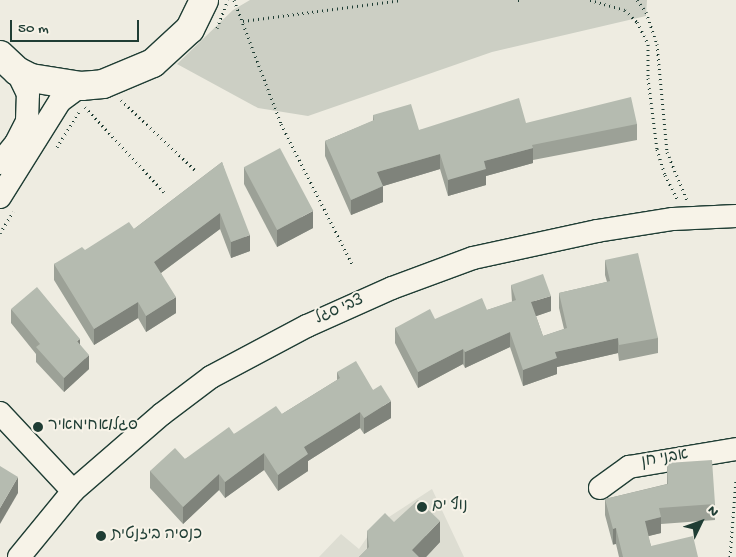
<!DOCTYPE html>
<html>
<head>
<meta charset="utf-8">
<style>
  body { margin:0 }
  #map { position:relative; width:736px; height:557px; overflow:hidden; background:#eeece1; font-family:"Gochi Hand","Playpen Sans Hebrew",sans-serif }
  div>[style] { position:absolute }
  .built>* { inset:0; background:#ddddd2 }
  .green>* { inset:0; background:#cccfc4 }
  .path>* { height:3px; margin-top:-1.5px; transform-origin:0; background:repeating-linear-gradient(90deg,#1f3d34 0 1px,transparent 0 5px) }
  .roads { filter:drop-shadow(1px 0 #1f3d34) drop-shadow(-1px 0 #1f3d34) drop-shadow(0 1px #1f3d34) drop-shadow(0 -1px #1f3d34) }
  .minor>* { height:22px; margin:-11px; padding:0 11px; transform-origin:11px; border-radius:11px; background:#f7f3e8 }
  .major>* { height:28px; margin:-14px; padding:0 14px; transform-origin:14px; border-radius:14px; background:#f7f3e8 }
  .wall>* { inset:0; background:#9ca197 }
  .shaded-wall>* { inset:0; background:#7f837b; transform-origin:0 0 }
  .building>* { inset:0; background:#b5bbb0; transform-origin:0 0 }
  .dots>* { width:14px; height:14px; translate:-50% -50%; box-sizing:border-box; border:2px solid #f7f3e8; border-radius:50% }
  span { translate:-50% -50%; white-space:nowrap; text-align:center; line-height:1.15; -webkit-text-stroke:4px #f7f3e8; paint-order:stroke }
  .street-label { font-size:16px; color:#1f3d34 }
  .poi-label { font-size:16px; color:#1f3d34 }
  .left { translate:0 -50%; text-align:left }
  .north { position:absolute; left:676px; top:497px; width:50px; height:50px; -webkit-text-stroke:4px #f7f3e8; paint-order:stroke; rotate:48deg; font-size:14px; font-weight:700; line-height:20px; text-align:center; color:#1f3d34 }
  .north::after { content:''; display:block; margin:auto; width:18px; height:22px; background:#1f3d34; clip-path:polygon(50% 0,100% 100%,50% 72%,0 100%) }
  .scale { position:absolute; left:10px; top:20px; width:129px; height:22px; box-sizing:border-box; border:2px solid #1f3d34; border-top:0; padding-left:6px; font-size:15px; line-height:18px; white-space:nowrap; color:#1f3d34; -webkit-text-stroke:4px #f7f3e8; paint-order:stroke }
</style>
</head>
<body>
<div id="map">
  <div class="built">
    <i style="clip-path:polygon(432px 489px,464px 557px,319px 557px,341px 534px,359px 549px,375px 526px)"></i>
  </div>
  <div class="green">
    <i style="clip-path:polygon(250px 0,647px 0,646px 16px,492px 52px,308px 116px,258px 108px,177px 64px,233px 10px)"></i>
  </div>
  <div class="path">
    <i style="left:234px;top:0;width:133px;rotate:69.2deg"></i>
    <i style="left:281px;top:124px;width:159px;rotate:63.1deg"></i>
    <i style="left:518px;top:0;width:1px"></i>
    <i style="left:590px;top:0;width:36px;rotate:16deg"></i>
    <i style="left:625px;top:10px;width:17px;rotate:45deg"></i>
    <i style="left:637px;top:22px;width:25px;rotate:63deg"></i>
    <i style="left:648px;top:44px;width:34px;rotate:90deg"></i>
    <i style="left:648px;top:78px;width:72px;rotate:82.8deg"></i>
    <i style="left:657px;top:149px;width:27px;rotate:73deg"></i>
    <i style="left:665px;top:175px;width:28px;rotate:63deg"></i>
    <i style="left:637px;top:0;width:15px;rotate:53deg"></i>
    <i style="left:646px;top:12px;width:34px;rotate:71deg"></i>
    <i style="left:657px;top:44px;width:108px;rotate:84.7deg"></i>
    <i style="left:667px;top:152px;width:52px;rotate:67.4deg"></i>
    <i style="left:243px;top:21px;width:160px;rotate:-7.5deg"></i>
    <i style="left:217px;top:28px;width:30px;rotate:-69deg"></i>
    <i style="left:121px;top:100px;width:102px;rotate:43.4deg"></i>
    <i style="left:85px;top:107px;width:116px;rotate:47.1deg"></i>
    <i style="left:57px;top:147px;width:41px;rotate:-57.8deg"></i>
    <i style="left:0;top:233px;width:25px;rotate:-58deg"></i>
    <i style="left:730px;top:557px;width:78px;rotate:-85.6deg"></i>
  </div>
  <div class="roads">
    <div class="minor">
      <i style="left:0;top:163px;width:26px;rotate:-51deg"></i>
      <i style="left:16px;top:143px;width:25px;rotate:-63deg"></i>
      <i style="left:27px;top:121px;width:27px;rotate:-88deg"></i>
      <i style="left:28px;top:94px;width:25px;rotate:-116deg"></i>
      <i style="left:0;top:197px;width:113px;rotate:-58deg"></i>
      <i style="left:60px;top:101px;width:26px;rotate:-36deg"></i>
      <i style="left:0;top:413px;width:107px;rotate:46.9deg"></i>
      <i style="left:600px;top:488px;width:36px;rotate:-36deg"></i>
      <i style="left:629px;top:467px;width:109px;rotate:-9.5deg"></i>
      <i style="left:19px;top:557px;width:85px;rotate:-50.7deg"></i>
      <i style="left:73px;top:491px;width:118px;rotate:-40.9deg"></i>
      <i style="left:162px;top:414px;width:61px;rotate:-37.1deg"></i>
      <i style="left:211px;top:377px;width:109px;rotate:-28deg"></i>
      <i style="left:307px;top:326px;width:93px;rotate:-24.1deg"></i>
      <i style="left:392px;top:288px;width:86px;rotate:-20.3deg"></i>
      <i style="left:473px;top:258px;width:127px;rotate:-12.3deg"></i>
      <i style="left:597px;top:231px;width:77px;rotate:-9deg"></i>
      <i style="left:673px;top:219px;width:63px;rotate:-2.7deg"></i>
    </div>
    <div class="major">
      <i style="left:0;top:55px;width:23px;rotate:43deg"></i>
      <i style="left:17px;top:71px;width:16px;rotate:27deg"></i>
      <i style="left:31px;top:78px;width:51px;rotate:9.1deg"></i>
      <i style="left:81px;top:86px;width:22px;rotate:-5deg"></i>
      <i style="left:103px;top:84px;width:54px;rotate:-22.8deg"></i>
      <i style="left:153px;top:63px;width:50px;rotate:-42.6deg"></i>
      <i style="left:190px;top:29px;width:32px;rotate:-64deg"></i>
    </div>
  </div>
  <div class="wall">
    <i style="clip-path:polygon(373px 115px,419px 130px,526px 123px,637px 124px,637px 140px,533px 160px,533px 163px,486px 176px,486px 185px,448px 196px,440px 169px,383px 186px,383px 202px,351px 215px,325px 156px,325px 141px,373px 121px)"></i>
    <i style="clip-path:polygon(222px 162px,250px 251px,231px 258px,220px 229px,161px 273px,176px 313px,146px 332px,138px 318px,94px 345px,54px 280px,54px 264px,134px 229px)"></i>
    <i style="clip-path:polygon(244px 167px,313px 228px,277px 247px,244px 184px)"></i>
    <i style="clip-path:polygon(605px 260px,658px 338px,658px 353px,619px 361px,618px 353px,557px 367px,557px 374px,523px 386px,510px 347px,465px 368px,463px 364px,418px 388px,395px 343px,395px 328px,487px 310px,512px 302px,511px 285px,551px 311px,536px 316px,543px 336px,564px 329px,559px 308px,559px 293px,607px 282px,605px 275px)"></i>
    <i style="clip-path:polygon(11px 309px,80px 345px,89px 369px,64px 392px,36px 362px,36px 354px,11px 323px)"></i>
    <i style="clip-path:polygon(337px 372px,373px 390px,391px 418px,364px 434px,360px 428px,308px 461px,308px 471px,278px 491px,264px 470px,225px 498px,219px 490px,183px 524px,150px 488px,150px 471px,185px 459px,234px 434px,282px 414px,337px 380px)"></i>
    <i style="clip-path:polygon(667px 463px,715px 504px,715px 520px,661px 524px,661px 533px,648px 536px,651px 546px,698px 557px,619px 557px,616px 544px,613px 545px,605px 515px,605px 499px,667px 484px)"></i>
    <i style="clip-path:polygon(394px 522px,440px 542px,426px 557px,359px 557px,367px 549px,367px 531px)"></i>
  </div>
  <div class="shaded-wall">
    <i style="clip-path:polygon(533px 148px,533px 163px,486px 176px,486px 185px,448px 196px,448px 180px,484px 161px)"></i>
    <i style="clip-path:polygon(440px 154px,440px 169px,377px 188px,377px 172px)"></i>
    <i style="clip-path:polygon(383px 186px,383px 202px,351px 215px,351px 200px)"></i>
    <i style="clip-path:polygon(313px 211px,313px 228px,277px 247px,277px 230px)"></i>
    <i style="clip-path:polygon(220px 213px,220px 229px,154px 278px,154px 262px)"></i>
    <i style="clip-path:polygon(250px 235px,250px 251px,231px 258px,231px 242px)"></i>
    <i style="clip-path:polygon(551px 296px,551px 311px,531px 318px,531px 302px)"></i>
    <i style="clip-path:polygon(176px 297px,176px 313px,146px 332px,146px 316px)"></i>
    <i style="clip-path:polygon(138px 302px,138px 318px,94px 345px,94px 329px)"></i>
    <i style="clip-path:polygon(510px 332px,510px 347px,465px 368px,465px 352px)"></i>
    <i style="clip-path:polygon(618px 338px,618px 353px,557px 367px,557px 374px,523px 386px,523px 370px,555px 352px)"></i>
    <i style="clip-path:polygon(80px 339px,80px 353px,77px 341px)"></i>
    <i style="clip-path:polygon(463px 349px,463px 364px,418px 388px,418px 372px)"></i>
    <i style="clip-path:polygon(89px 355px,89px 369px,64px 392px,64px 378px)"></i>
    <i style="clip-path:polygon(391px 401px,391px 418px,364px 434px,364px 418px)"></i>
    <i style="clip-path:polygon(360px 412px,360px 428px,308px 461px,308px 471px,278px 491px,278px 475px,304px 447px)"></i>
    <i style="clip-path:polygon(264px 453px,264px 470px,225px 498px,225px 482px)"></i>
    <i style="clip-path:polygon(219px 474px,219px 490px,183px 524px,183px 507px)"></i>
    <i style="clip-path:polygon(18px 477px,18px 493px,0 524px,0 508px)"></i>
    <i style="clip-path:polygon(661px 517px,661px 533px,645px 537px,645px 521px)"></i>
    <i style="clip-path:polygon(440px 521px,440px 542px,426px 557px,412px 557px,412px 550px)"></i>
    <i style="left:616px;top:528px;width:16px;height:3px;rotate:90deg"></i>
  </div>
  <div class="building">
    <i style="clip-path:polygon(631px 97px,637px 124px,532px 145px,533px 148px,484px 161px,486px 169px,448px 180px,440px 154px,377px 172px,383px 186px,351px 200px,325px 141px,374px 120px,373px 115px,411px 104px,419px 130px,519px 98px,526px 123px)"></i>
    <i style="left:280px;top:148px;width:71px;height:41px;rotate:62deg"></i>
    <i style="clip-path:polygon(222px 162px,250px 235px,231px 242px,220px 213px,154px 262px,176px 297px,146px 316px,138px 302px,94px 329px,54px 264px,82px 247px,85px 250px,129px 222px,134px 229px)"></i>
    <i style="clip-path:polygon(638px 253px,658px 338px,619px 345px,618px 338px,555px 352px,557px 358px,523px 370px,510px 332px,465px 352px,463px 349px,418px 372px,395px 328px,430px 309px,435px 319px,482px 298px,487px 310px,516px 300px,511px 285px,543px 274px,551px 296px,531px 302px,543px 336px,567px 328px,559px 293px,610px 281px,605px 260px)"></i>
    <i style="clip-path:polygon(37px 287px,80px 339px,77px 341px,89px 355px,64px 378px,36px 347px,40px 344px,11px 309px)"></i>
    <i style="clip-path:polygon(356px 361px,373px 390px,381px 385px,391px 401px,364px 418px,360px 412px,304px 447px,308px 454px,278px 475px,264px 453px,225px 482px,219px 474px,183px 507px,150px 471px,175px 448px,185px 459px,229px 427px,234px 434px,276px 406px,282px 414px,340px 378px,337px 372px)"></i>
    <i style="clip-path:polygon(712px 460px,715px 504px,659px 508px,661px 517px,645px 521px,651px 546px,693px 536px,698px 557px,623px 557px,616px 528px,613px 529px,605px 499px,668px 484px,667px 463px)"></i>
    <i style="clip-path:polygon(0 466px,18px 477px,0 508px)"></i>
    <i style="clip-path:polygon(418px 500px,440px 521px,412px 550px,419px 557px,359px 557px,369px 547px,367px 531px,385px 513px,394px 522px)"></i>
  </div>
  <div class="dots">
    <i style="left:38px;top:427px;background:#1f3d34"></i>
    <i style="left:422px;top:507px;background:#1f3d34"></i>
    <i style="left:101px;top:536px;background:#1f3d34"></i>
  </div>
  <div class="street-label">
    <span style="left:340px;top:311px;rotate:-24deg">צבי סגל</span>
    <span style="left:665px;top:460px;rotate:-10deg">אבני חן</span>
  </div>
  <div class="poi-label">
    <span class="left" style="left:48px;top:427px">סגל/אחימאיר</span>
    <span class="left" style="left:432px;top:507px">נוף ים</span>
    <span class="left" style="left:111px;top:536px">כנסיה ביזנטית</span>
  </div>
  <div class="north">N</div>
  <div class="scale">50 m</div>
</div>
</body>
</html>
